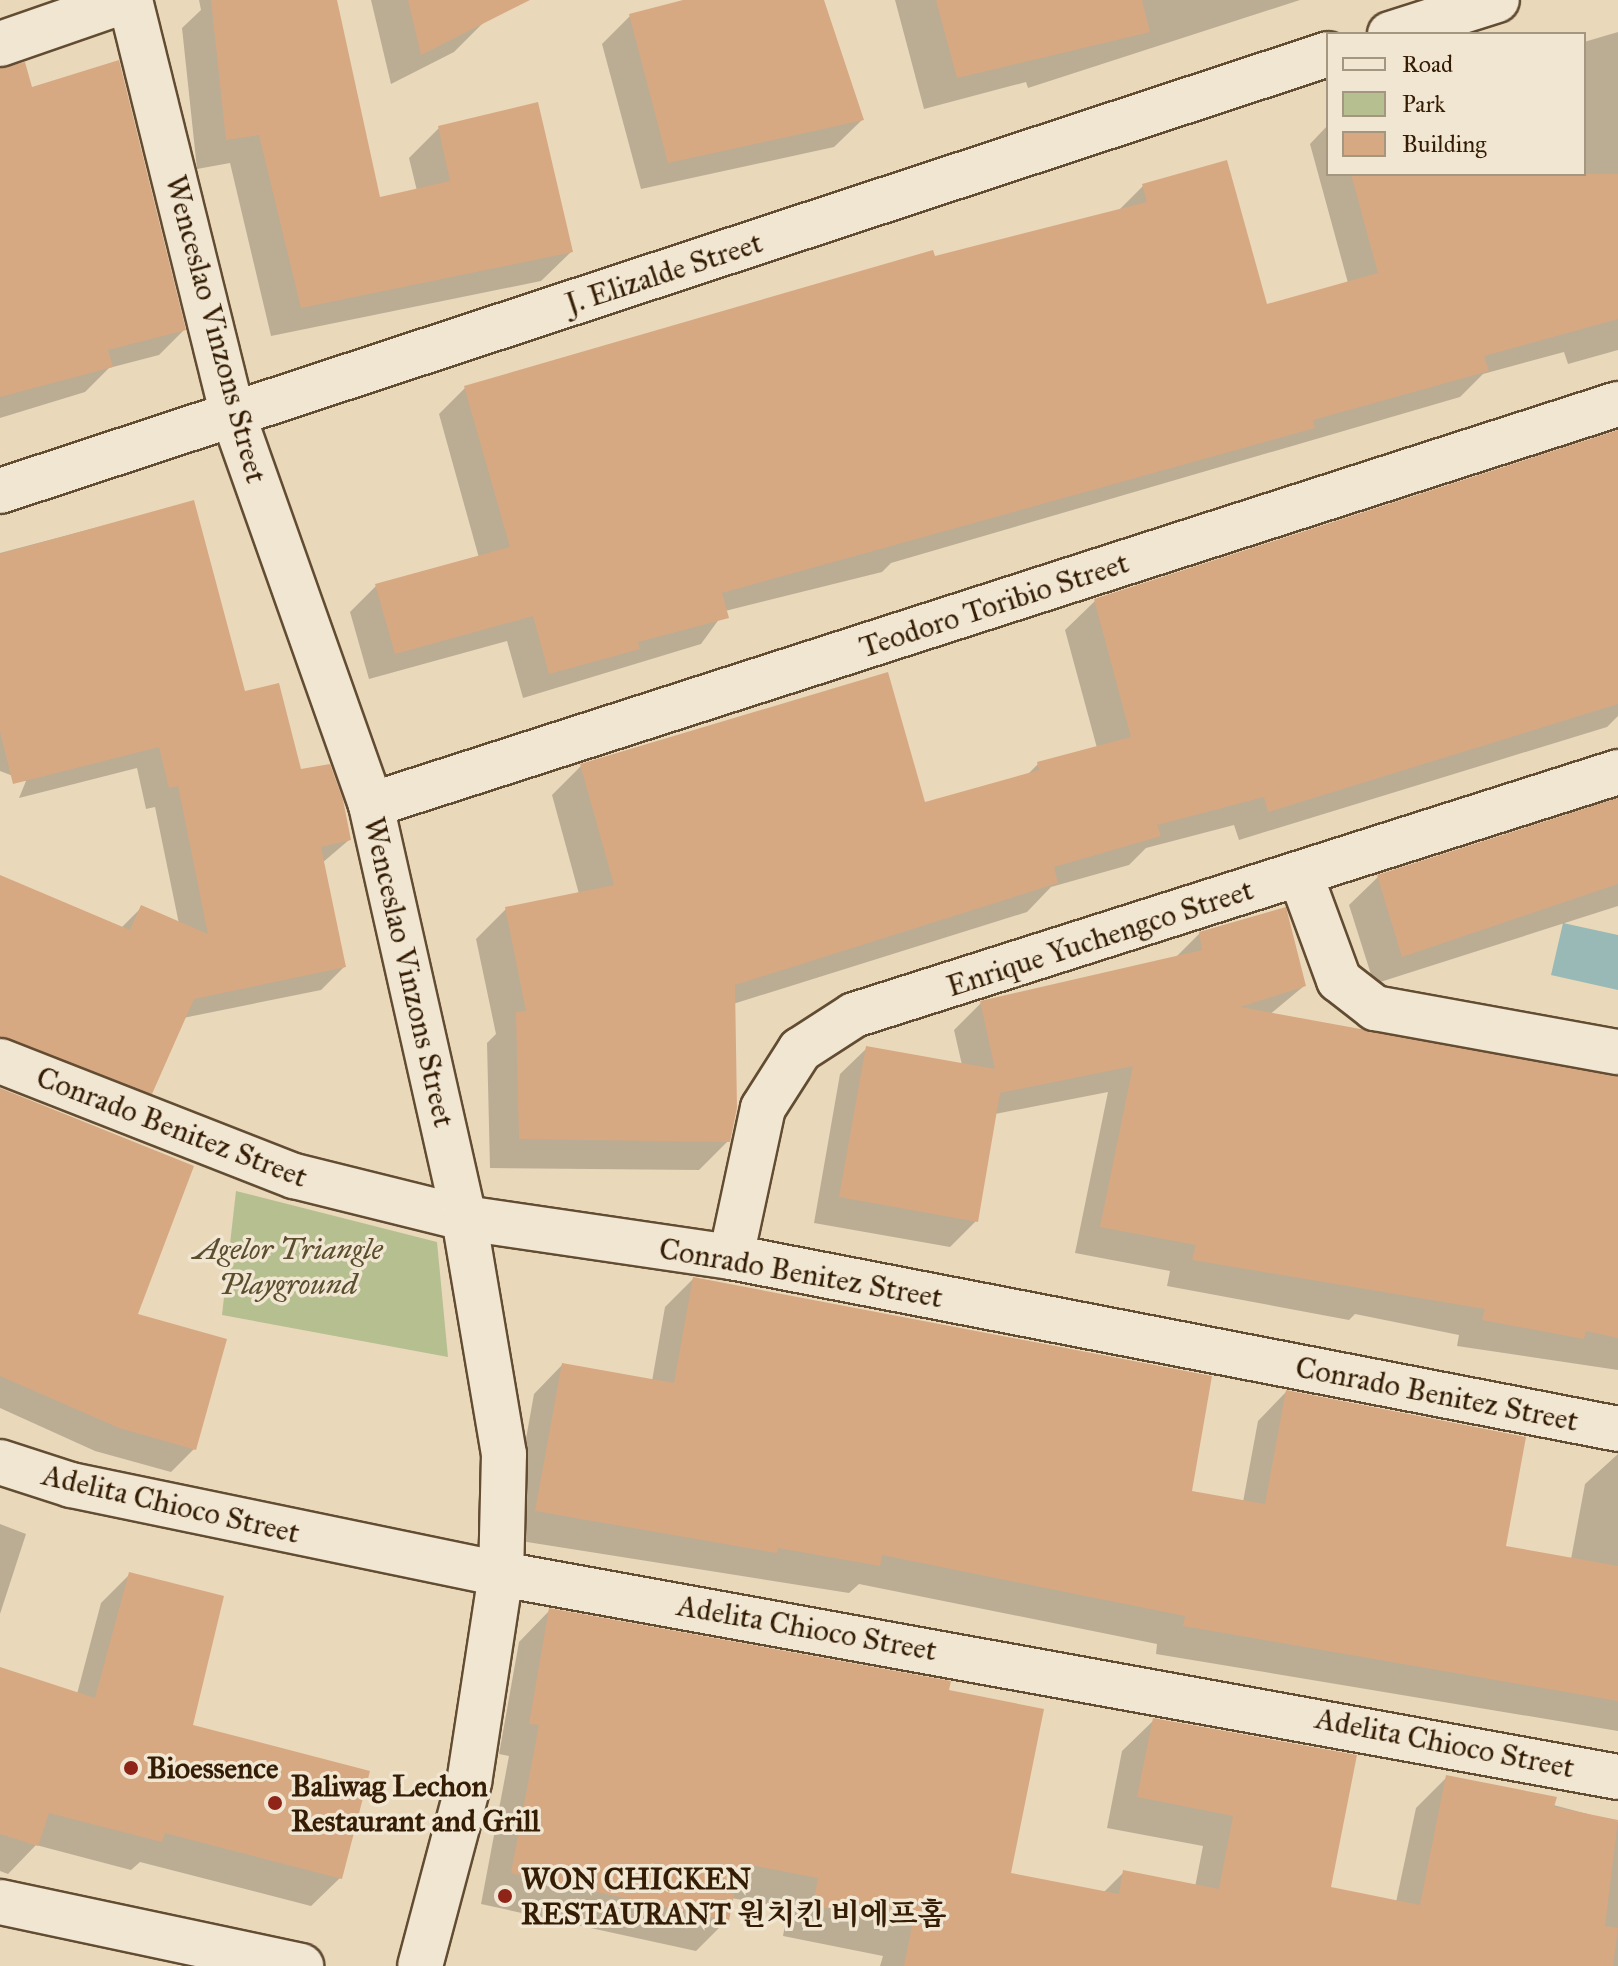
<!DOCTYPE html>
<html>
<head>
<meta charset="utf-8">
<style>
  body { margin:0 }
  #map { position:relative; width:1618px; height:1966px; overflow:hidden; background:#ead8ba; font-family:"IM FELL Great Primer","Noto Serif KR",serif }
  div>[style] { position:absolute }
  .green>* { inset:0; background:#b6bf90 }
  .water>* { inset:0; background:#98b9b5 }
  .shadow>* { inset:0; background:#0003 }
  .building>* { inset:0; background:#d7a983 }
  .roads { filter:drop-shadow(2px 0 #624c32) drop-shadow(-2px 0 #624c32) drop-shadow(0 2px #624c32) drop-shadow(0 -2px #624c32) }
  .minor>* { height:44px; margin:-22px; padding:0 22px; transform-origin:22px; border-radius:22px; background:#f1e6d2 }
  .dots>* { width:22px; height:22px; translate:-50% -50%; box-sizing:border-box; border:4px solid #f1e6d2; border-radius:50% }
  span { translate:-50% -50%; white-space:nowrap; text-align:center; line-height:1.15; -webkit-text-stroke:7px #f1e6d2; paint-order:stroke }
  .street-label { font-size:30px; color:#341d04 }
  .park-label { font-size:30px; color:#5b4e2e; font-style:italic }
  .poi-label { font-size:30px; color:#341d04; font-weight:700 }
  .left { translate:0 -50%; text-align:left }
  .legend { position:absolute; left:1326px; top:32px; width:260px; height:144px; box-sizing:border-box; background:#f1e6d2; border:2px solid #a59680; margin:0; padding:10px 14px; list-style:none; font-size:24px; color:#341d04 }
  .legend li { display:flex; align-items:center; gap:16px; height:40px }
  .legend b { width:40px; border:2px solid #a59680 }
</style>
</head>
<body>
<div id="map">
  <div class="green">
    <i style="clip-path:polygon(236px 1191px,437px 1242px,448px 1357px,222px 1315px)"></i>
  </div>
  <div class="water">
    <i style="clip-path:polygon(1563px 923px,1618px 935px,1618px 990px,1551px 975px)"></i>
  </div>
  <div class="shadow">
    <i style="clip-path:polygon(199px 0,335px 0,379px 200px,417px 191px,409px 158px,439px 128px,571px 252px,541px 281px,271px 336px,230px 163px,197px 169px,182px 28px,201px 10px)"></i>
    <i style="clip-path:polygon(371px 0,481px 0,485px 21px,454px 52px,391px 84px)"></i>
    <i style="clip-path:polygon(690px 0,822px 0,862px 120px,834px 147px,641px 189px,602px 44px,630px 16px)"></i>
    <i style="clip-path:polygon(895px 0,1300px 0,1028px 88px,1026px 82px,924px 109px)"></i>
    <i style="clip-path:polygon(1618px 32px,1618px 350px,1568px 364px,1564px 352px,1483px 374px,1460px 397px,891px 563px,882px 572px,725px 611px,701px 644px,523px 698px,507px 641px,369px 679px,350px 612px,376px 586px,479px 558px,439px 414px,465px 388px,1118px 211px,1143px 186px,1265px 306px,1348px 283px,1310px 144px,1328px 125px,1328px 174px,1584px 174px,1584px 42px)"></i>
    <i style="clip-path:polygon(0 87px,31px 89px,184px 330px,159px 355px,109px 368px,85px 392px,0 418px)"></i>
    <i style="clip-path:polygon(1618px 432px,1618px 716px,1607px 727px,1239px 840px,1234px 825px,1146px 848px,1129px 865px,1051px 887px,1027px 912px,733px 1004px,728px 1141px,699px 1170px,490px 1168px,487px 1043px,496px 1034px,476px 939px,506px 909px,579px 894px,552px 795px,581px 766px,924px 805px,1026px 776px,1038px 764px,1097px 748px,1065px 630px,1095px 601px)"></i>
    <i style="clip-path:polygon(193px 502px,243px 694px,349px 840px,322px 863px,344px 967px,321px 990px,183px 1018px,151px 1093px,128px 1115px,0 1066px,0 878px,120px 929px,141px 908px,179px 924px,155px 807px,146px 809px,137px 768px,19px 798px,26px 781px,0 771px,0 553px)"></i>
    <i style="clip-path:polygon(1618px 798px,1618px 906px,1374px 984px,1349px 905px,1378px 877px)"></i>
    <i style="clip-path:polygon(1200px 933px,1304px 986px,1269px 1015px,1618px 1081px,1618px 1370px,1457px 1346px,1459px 1335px,1355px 1314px,1349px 1320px,1167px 1286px,1170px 1271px,1075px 1253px,1108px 1092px,995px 1114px,976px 1221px,950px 1247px,814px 1223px,840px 1074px,867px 1048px,962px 1065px,954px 1030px,981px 1003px,1174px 959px)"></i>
    <i style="clip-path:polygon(0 1090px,135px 1315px,194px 1449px,171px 1472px,95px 1451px,0 1408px)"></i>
    <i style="clip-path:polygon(693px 1279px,1189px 1493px,1243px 1502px,1258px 1421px,1286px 1392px,1504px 1547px,1571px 1559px,1585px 1484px,1618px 1454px,1618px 1731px,1156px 1654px,1157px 1644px,859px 1584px,849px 1593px,508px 1539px,534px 1394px,562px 1365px,652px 1381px,665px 1307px)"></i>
    <i style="clip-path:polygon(0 1524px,26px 1534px,0 1614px)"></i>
    <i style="clip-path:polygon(130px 1574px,191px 1726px,340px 1878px,311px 1906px,140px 1862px,131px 1870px,36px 1845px,8px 1874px,0 1871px,0 1668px,77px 1694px,101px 1603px)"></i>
    <i style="clip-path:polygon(550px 1610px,947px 1692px,1009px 1874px,1103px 1893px,1124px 1872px,1195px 1887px,1203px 1846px,1107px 1828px,1122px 1751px,1154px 1720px,1328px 1889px,1396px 1902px,1416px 1808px,1447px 1777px,1618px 1822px,1618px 1966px,880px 1966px,883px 1956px,783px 1936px,788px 1908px,731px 1898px,727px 1920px,696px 1951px,481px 1904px,509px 1756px,499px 1754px,519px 1642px)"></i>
  </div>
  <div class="building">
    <i style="clip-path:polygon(211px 0,337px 0,380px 197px,450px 181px,438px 126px,538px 102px,573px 252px,301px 308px,259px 135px,226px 140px)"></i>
    <i style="clip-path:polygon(408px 0,530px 0,421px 55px)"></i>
    <i style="clip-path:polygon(683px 0,824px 0,864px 120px,668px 163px,629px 14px)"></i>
    <i style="clip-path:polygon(936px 0,1142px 0,1150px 32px,957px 78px)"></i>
    <i style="clip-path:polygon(119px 60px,186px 330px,108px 350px,113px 367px,0 397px,0 68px,25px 62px,32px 87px)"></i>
    <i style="clip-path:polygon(1227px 160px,1267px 304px,1378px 273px,1351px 174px,1618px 174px,1618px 319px,1484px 356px,1489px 371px,1313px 420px,1315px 428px,722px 593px,729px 618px,638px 642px,640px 649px,549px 674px,533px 616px,395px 654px,375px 584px,510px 547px,464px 386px,933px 250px,935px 256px,1147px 202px,1142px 184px)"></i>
    <i style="clip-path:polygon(1618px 430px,1618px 704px,1268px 812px,1264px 797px,1157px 825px,1161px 836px,1054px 867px,1058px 883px,735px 985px,737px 1108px,730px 1142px,519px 1139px,516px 1012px,526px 1011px,505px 907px,614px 885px,580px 764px,888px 672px,925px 802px,1039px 770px,1037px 762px,1131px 737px,1094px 599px)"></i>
    <i style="clip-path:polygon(194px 500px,245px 691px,279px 683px,301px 769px,330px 764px,343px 800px,351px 840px,321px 847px,346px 967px,194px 999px,152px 1094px,0 1037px,0 875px,130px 930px,141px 905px,208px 934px,178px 786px,169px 788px,159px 747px,13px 784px,0 731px,0 554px)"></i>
    <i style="clip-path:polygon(1618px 798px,1618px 884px,1402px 957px,1377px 875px)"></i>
    <i style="clip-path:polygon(1286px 907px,1306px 986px,1240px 1007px,1618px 1076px,1618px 1338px,1586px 1331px,1584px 1339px,1482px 1320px,1485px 1309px,1192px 1260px,1196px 1245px,1100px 1227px,1133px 1066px,1000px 1093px,978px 1222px,839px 1197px,866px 1046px,995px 1069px,980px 1001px,1202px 950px,1199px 932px)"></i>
    <i style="clip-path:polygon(0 1088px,194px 1166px,138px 1314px,227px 1339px,196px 1450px,119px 1428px,0 1376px)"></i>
    <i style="clip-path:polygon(693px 1277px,1212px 1376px,1192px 1491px,1265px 1504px,1286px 1390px,1526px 1437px,1506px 1546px,1618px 1566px,1618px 1701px,1183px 1626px,1185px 1616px,882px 1555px,880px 1566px,778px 1548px,777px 1553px,535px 1511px,562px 1363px,674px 1383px)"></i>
    <i style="clip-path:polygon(129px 1572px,224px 1596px,193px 1725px,370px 1771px,342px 1879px,165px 1833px,162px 1842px,49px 1813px,38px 1846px,0 1834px,0 1667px,95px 1698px)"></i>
    <i style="clip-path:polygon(549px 1608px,951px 1681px,949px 1690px,1044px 1709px,1011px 1873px,1119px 1894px,1123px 1870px,1219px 1889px,1233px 1816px,1137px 1797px,1153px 1718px,1357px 1755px,1331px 1887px,1420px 1905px,1446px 1775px,1557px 1797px,1554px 1807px,1618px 1820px,1605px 1926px,1618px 1928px,1613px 1966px,904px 1966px,912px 1925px,813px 1905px,818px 1878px,740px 1863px,729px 1921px,511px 1873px,539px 1725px,529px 1724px)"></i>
  </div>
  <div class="roads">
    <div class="minor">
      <i style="left:130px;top:0;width:428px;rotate:76.1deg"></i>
      <i style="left:233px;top:415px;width:414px;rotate:70.5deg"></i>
      <i style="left:371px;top:805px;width:423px;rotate:77.3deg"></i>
      <i style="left:464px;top:1218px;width:239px;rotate:80.4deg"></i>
      <i style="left:504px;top:1454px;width:120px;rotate:91.4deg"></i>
      <i style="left:501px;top:1574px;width:210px;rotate:98.7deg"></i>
      <i style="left:469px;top:1782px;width:190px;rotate:104.9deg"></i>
      <i style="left:1390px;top:34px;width:112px;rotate:-17.6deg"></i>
      <i style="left:0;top:44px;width:134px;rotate:-19.1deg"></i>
      <i style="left:0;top:491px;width:1398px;rotate:-18.21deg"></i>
      <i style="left:371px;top:805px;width:1310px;rotate:-17.83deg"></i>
      <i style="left:1300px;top:874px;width:113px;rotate:69.8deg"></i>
      <i style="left:1339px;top:980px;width:46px;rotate:37.9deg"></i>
      <i style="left:1375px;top:1008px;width:247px;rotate:10.3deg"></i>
      <i style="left:0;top:1061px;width:316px;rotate:21.4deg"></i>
      <i style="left:294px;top:1176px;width:175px;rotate:13.9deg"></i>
      <i style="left:464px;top:1218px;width:270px;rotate:8.3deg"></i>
      <i style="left:731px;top:1257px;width:904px;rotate:10.97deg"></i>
      <i style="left:731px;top:1257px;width:152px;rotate:-77.9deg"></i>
      <i style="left:763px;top:1108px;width:69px;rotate:-57.5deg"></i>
      <i style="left:800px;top:1050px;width:64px;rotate:-32.9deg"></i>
      <i style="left:854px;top:1015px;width:802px;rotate:-17.64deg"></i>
      <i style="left:0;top:1462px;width:75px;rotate:17.9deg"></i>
      <i style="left:71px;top:1485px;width:439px;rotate:11.7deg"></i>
      <i style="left:501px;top:1574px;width:1135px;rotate:10.3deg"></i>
      <i style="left:0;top:1902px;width:308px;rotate:12deg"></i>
    </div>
  </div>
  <div class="dots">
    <i style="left:131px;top:1768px;background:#8f2418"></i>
    <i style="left:275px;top:1803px;background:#8f2418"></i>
    <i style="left:505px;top:1896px;background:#8f2418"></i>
  </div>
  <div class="street-label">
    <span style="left:664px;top:273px;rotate:-18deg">J. Elizalde Street</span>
    <span style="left:216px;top:329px;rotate:75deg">Wenceslao Vinzons Street</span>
    <span style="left:994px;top:605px;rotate:-18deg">Teodoro Toribio Street</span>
    <span style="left:1100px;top:938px;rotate:-18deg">Enrique Yuchengco Street</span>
    <span style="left:409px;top:972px;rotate:77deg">Wenceslao Vinzons Street</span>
    <span style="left:172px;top:1127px;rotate:21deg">Conrado Benitez Street</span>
    <span style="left:801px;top:1273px;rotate:10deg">Conrado Benitez Street</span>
    <span style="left:1437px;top:1394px;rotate:11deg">Conrado Benitez Street</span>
    <span style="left:171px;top:1504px;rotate:13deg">Adelita Chioco Street</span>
    <span style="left:807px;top:1628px;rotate:10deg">Adelita Chioco Street</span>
    <span style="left:1445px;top:1743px;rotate:11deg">Adelita Chioco Street</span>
  </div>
  <div class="park-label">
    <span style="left:288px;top:1266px">Agelor Triangle<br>Playground</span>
  </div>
  <div class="poi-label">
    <span class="left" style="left:147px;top:1768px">Bioessence</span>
    <span class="left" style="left:291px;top:1803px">Baliwag Lechon<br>Restaurant and Grill</span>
    <span class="left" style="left:521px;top:1896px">WON CHICKEN<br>RESTAURANT 원치킨 비에프홈</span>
  </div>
  <ul class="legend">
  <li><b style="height:10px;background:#f1e6d2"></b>Road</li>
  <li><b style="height:22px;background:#b6bf90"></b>Park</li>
  <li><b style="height:22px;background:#d7a983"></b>Building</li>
  </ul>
</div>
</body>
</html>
